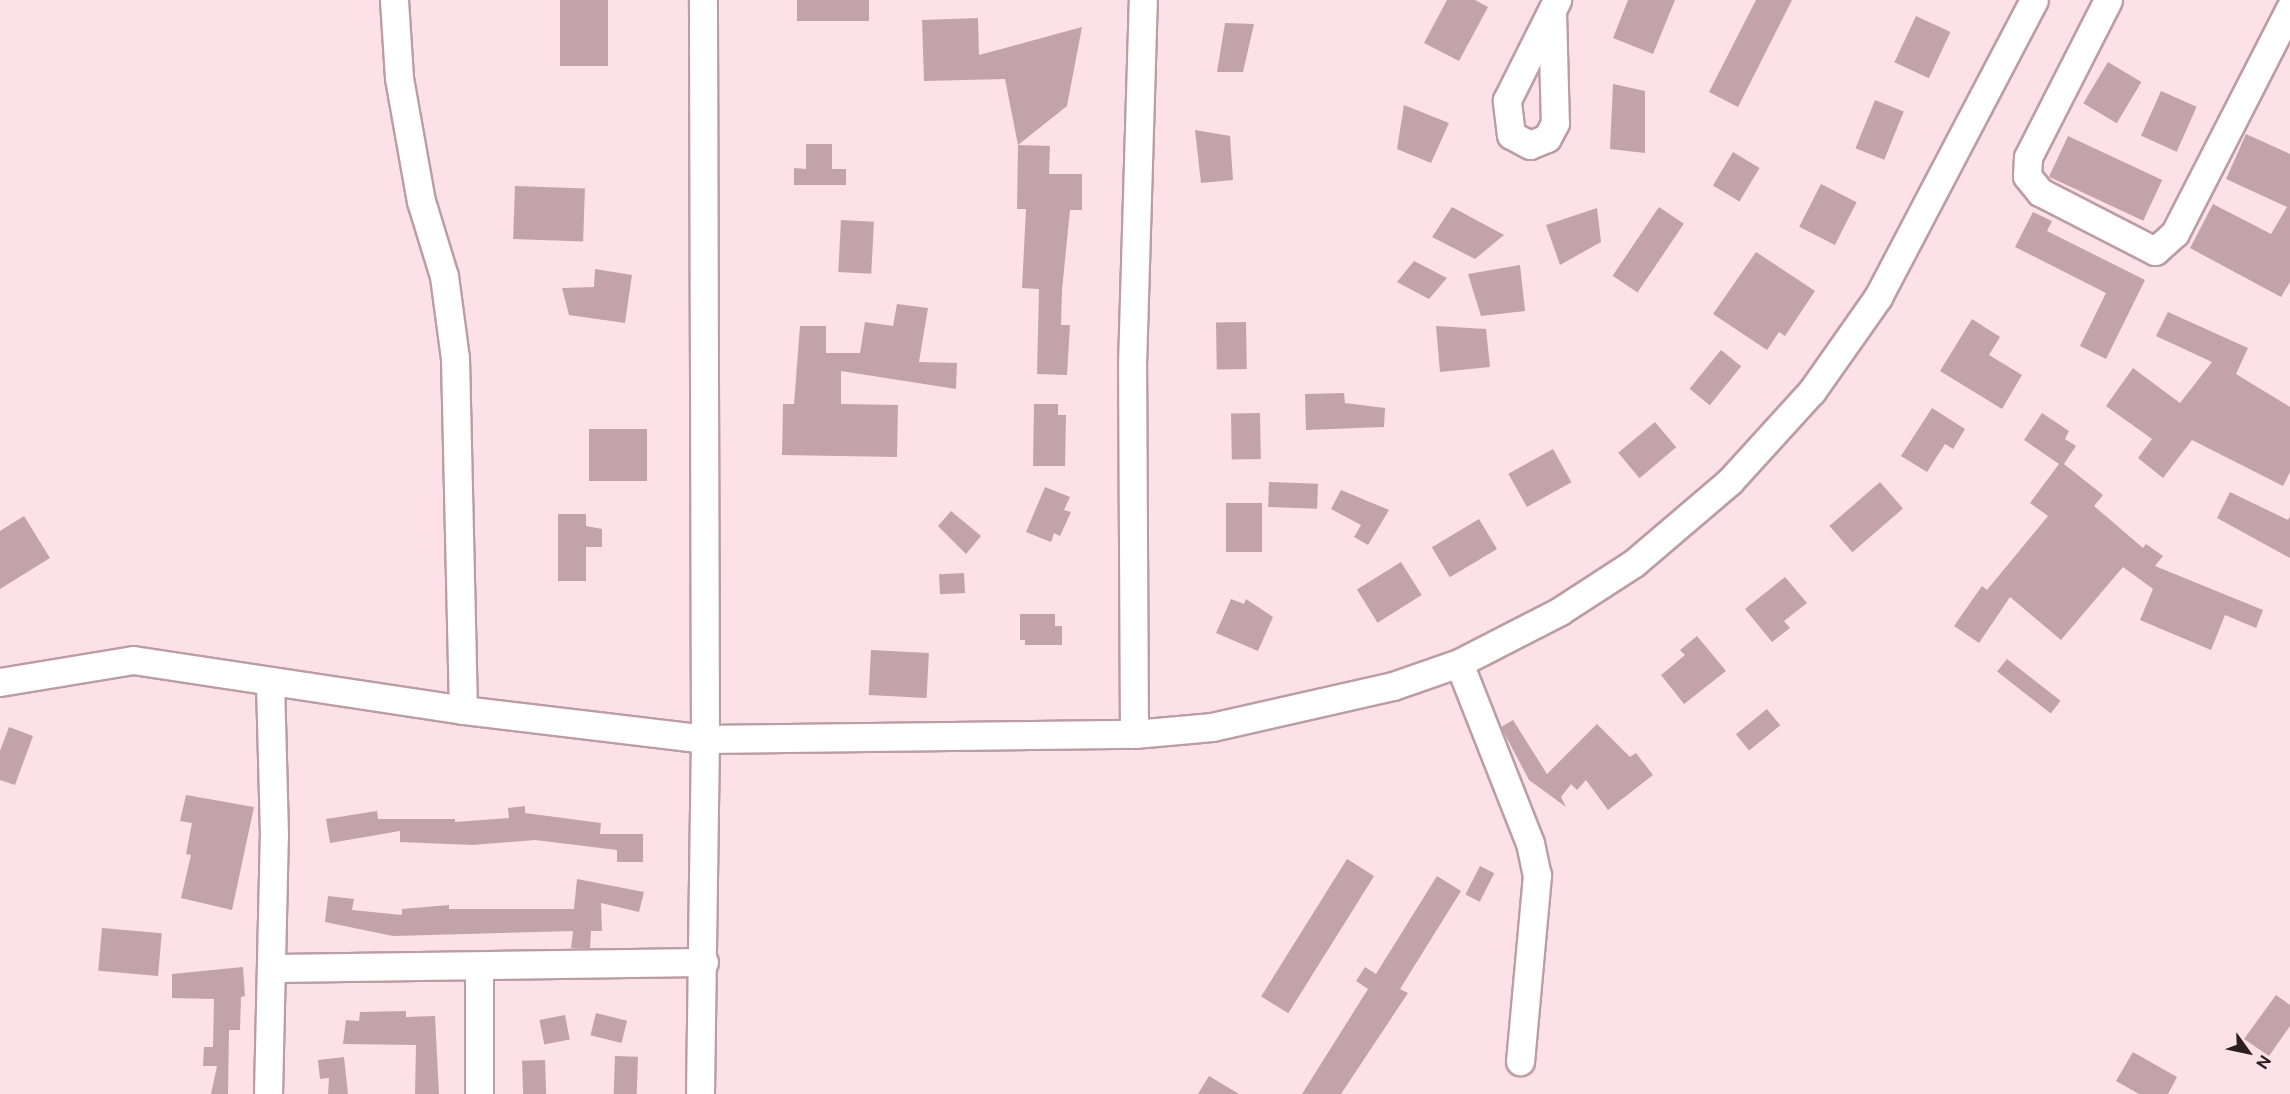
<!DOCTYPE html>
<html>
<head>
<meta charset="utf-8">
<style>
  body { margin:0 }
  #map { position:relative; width:2290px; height:1094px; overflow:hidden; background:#fce1e9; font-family:"Public Sans",sans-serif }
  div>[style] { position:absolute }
  .building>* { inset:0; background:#c2a3ac; transform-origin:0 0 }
  .roads { filter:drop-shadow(2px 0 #bc9da6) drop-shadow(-2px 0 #bc9da6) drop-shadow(0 2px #bc9da6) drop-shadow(0 -2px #bc9da6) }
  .minor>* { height:27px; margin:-13.5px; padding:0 13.5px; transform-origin:13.5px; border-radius:13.5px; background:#fff }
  span { translate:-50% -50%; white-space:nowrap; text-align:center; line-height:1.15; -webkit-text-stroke:6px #fce1e9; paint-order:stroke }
  .north { position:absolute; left:2218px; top:1022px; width:60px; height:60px; -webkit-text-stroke:4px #fce1e9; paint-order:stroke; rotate:123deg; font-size:16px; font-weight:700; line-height:24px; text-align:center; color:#2b1f23 }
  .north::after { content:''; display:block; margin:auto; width:21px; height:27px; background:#2b1f23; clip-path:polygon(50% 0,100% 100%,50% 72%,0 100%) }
</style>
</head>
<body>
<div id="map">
  <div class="building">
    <i style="left:560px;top:0;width:48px;height:66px"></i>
    <i style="left:797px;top:0;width:72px;height:21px"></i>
    <i style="clip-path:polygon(1447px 0,1475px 0,1488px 7px,1459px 61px,1424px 43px)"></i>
    <i style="clip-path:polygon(1628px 0,1675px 0,1653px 54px,1613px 38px)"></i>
    <i style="clip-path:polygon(1756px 0,1792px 0,1738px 107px,1709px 92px)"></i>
    <i style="left:1916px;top:16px;width:38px;height:51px;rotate:25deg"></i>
    <i style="clip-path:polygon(978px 18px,979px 55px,1082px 27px,1067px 106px,1018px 145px,1005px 79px,924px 81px,922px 20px)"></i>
    <i style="clip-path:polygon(1225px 23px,1254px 24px,1243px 72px,1217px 72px)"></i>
    <i style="left:2108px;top:62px;width:39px;height:48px;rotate:31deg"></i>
    <i style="clip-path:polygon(1613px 84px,1645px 91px,1645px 153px,1610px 149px)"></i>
    <i style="left:2161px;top:91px;width:39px;height:49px;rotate:24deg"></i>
    <i style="left:1875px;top:100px;width:31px;height:52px;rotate:22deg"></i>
    <i style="clip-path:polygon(1404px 105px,1449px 123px,1431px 163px,1397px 149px)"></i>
    <i style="clip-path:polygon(1195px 130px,1230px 136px,1233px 180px,1201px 183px)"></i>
    <i style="clip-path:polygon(2246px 134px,2290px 154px,2290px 282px,2281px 297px,2190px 248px,2213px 204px,2271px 234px,2287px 207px,2226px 179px)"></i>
    <i style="left:2068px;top:136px;width:104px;height:45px;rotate:25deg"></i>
    <i style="clip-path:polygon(806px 144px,832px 144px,832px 169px,846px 169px,846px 185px,794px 185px,794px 168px,806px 169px)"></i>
    <i style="clip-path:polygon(1018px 145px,1050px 146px,1049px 174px,1082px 174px,1082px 210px,1070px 210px,1062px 290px,1061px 325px,1070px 325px,1067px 375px,1037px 374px,1039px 289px,1022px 288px,1026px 209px,1017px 209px)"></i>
    <i style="left:1733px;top:152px;width:31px;height:39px;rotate:31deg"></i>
    <i style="left:1821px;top:184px;width:40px;height:48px;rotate:27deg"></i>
    <i style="left:515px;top:186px;width:70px;height:53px;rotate:2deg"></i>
    <i style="clip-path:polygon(1452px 207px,1504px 235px,1475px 259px,1432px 237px)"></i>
    <i style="left:1659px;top:207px;width:30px;height:83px;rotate:34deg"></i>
    <i style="clip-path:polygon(1597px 208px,1601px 242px,1560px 265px,1546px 225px)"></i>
    <i style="clip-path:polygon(2033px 212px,2052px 221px,2047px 231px,2145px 280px,2106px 359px,2080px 346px,2106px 293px,2015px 247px)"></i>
    <i style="left:841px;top:220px;width:33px;height:52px;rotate:3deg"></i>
    <i style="clip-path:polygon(1756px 252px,1815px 291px,1785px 336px,1779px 332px,1767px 350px,1713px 314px)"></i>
    <i style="clip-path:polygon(1414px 261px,1447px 278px,1429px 299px,1397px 282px)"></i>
    <i style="clip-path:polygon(1520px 265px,1525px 311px,1481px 316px,1468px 274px)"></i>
    <i style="clip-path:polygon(595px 269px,632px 275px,625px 323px,569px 315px,562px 288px,594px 287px)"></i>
    <i style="clip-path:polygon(897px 304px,928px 308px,919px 362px,957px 363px,956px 389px,841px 371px,841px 404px,898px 405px,897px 457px,782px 455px,783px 404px,794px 404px,800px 326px,826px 326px,826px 353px,860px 353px,865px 322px,893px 326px)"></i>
    <i style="clip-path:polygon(2168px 312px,2248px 348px,2236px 374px,2290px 407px,2290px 472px,2283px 486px,2192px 440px,2163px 478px,2138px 458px,2152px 439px,2106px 406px,2133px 368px,2180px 403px,2212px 362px,2156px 336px)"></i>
    <i style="clip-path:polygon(1972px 319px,2000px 337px,1989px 355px,2022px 375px,2002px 409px,1940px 371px)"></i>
    <i style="left:1246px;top:322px;width:47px;height:30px;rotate:89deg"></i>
    <i style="clip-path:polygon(1436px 326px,1486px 329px,1490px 367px,1440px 372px)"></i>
    <i style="left:1721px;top:350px;width:26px;height:50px;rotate:39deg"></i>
    <i style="clip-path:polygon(1344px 393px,1345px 403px,1385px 408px,1384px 427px,1306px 430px,1305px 394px)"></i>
    <i style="clip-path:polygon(1034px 404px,1058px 404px,1058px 415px,1066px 415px,1065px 466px,1033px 466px)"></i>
    <i style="clip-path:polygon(1932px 408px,1965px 429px,1953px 449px,1945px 444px,1927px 472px,1901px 456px)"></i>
    <i style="left:1260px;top:413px;width:46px;height:29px;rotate:89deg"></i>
    <i style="clip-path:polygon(2042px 413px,2069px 431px,2065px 439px,2076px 446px,2064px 464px,2103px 495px,2094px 506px,2143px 548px,2146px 544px,2163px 556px,2155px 566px,2263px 610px,2256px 628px,2225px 615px,2211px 650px,2140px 620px,2153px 589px,2123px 567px,2061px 640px,2010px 597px,1979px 643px,1954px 626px,1982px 586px,1987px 590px,2048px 516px,2030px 503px,2059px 464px,2024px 440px)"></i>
    <i style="left:1655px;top:422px;width:33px;height:48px;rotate:50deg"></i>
    <i style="left:589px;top:429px;width:58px;height:52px"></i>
    <i style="left:1553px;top:449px;width:38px;height:51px;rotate:61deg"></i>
    <i style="left:1269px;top:482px;width:49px;height:25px;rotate:2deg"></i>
    <i style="left:1880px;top:482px;width:35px;height:67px;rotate:49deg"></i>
    <i style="clip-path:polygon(1045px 487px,1070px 497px,1064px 510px,1071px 512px,1060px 536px,1054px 533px,1051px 542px,1026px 532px)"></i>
    <i style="clip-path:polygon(1341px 490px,1389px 510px,1368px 545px,1354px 537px,1361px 525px,1331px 509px)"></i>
    <i style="clip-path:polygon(2230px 492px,2288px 520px,2290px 516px,2290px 558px,2217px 518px)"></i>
    <i style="left:1226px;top:503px;width:36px;height:49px"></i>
    <i style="clip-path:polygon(951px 511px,981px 536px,966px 554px,938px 526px)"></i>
    <i style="clip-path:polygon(558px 514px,586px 514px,586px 526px,602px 529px,602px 547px,586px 547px,586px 581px,558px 581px)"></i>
    <i style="clip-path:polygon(24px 516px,50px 558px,0 589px,0 531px)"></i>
    <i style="left:1479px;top:519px;width:35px;height:55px;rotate:59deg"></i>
    <i style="left:1401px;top:562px;width:39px;height:52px;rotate:58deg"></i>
    <i style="left:964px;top:573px;width:20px;height:25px;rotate:87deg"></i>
    <i style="clip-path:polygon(1785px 577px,1807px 603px,1784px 621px,1790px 628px,1772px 642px,1745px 609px)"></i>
    <i style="clip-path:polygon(1231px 599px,1244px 604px,1246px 599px,1273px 617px,1258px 651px,1216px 633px)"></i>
    <i style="clip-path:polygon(1020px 614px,1055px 614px,1055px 626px,1062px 626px,1062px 645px,1025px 645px,1025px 640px,1020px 640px)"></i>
    <i style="clip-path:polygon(1697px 636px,1726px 671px,1684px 704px,1661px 675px,1685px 655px,1680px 650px)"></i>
    <i style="left:871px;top:650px;width:58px;height:45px;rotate:3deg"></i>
    <i style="left:2007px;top:659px;width:68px;height:16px;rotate:38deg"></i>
    <i style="left:1767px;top:709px;width:21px;height:40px;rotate:51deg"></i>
    <i style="clip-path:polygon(1513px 720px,1547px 774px,1597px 724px,1630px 757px,1636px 753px,1653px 775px,1608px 810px,1586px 780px,1577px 790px,1571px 784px,1561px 797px,1566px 807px,1529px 780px,1501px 727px)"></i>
    <i style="clip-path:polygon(9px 727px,33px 736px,15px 785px,0 780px,0 751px)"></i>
    <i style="clip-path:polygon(186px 795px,254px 807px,232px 910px,181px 898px,191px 855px,186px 854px,192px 823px,180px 821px)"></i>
    <i style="clip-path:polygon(525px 806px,525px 813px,601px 823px,600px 834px,643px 834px,643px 862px,617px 862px,617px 850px,535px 840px,472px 845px,400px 842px,400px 831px,330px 843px,326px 819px,377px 811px,378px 819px,455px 819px,455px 822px,509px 818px,508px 808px)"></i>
    <i style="left:1347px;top:859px;width:32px;height:162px;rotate:32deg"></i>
    <i style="left:1480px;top:866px;width:16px;height:32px;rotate:27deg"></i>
    <i style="clip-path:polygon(1437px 876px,1461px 891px,1400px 989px,1408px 993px,1341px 1094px,1302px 1094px,1368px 989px,1356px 981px,1365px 967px,1376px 974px)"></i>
    <i style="clip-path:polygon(577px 879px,644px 892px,639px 912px,601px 903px,602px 931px,591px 931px,590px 948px,571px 948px,573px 931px,393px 936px,325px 922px,328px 896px,354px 899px,352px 910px,402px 915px,402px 909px,449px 905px,449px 909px,574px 909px)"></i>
    <i style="left:102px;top:928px;width:60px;height:43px;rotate:5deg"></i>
    <i style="clip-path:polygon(243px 967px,245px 996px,241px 997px,240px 1030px,229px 1030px,228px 1094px,211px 1094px,217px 1066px,203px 1066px,204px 1047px,213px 1047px,214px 999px,172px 998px,172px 974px)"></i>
    <i style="clip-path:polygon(2276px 995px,2290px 1005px,2290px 1026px,2269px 1056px,2244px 1039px)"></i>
    <i style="clip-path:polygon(406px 1011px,406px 1017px,435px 1016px,439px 1094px,415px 1094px,416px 1045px,343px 1044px,346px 1020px,359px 1021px,360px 1012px)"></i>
    <i style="left:596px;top:1013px;width:32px;height:23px;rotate:14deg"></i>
    <i style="left:565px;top:1015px;width:25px;height:26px;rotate:79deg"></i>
    <i style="clip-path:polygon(2133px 1052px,2177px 1077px,2168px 1094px,2139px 1094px,2116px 1081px)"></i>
    <i style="left:615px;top:1056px;width:23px;height:38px;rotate:2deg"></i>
    <i style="clip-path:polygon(344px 1057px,348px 1094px,328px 1094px,329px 1078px,320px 1079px,318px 1060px)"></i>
    <i style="left:545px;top:1060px;width:34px;height:23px;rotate:88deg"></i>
    <i style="clip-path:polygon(1209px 1076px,1239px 1094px,1198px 1094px)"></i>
  </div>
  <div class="roads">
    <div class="minor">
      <i style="left:394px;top:0;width:78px;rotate:86.3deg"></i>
      <i style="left:399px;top:78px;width:125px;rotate:79.9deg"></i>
      <i style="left:421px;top:201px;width:78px;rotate:73deg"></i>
      <i style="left:444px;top:276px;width:83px;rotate:82.4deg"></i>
      <i style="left:455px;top:358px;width:352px;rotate:88.7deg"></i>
      <i style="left:2108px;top:0;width:176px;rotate:117deg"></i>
      <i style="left:2028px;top:157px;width:19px;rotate:93deg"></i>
      <i style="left:2027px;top:176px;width:21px;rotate:51deg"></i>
      <i style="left:2040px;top:192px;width:129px;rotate:27.2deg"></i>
      <i style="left:2155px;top:251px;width:27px;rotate:-42deg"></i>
      <i style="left:2175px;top:233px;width:253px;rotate:-62.9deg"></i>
      <i style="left:1552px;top:12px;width:111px;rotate:88.5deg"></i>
      <i style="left:1555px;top:123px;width:17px;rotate:118deg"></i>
      <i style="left:1547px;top:138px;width:18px;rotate:158deg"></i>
      <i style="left:1530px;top:145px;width:21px;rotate:-152deg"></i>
      <i style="left:1511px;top:135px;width:35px;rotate:-97deg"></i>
      <i style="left:1507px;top:100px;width:112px;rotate:-63.4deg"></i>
      <i style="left:1459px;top:663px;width:193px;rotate:68.5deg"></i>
      <i style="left:1530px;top:843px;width:33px;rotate:78deg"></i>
      <i style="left:1537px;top:875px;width:187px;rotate:95.2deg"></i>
      <i style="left:0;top:682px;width:135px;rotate:-9.4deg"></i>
      <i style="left:133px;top:660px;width:334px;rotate:8.6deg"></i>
      <i style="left:463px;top:710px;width:244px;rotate:6.8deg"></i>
      <i style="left:705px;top:739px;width:429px;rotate:-0.7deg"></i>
      <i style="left:1134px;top:734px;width:78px;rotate:-5.1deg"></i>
      <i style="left:1212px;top:727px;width:186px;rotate:-12.8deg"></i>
      <i style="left:1393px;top:686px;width:70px;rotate:-19.2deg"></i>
      <i style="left:1459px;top:663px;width:114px;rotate:-27.2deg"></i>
      <i style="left:1560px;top:611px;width:88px;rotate:-33deg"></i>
      <i style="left:1634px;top:563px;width:126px;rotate:-40.5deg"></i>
      <i style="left:1730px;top:481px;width:122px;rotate:-47.7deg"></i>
      <i style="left:1812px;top:391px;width:115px;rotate:-54.9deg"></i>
      <i style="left:1878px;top:297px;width:335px;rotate:-62.3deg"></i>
      <i style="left:1134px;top:734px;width:369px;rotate:-90.3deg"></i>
      <i style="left:1132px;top:365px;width:365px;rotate:-88.3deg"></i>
      <i style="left:479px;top:966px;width:128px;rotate:90deg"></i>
      <i style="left:273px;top:968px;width:431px;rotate:-0.8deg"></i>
      <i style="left:268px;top:1094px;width:259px;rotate:-88.7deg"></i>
      <i style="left:274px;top:835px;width:154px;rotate:-91.5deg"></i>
      <i style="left:700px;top:1094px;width:355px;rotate:-89.2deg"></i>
      <i style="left:705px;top:739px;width:739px;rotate:-90.16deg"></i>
    </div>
  </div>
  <div class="north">N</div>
</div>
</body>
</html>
